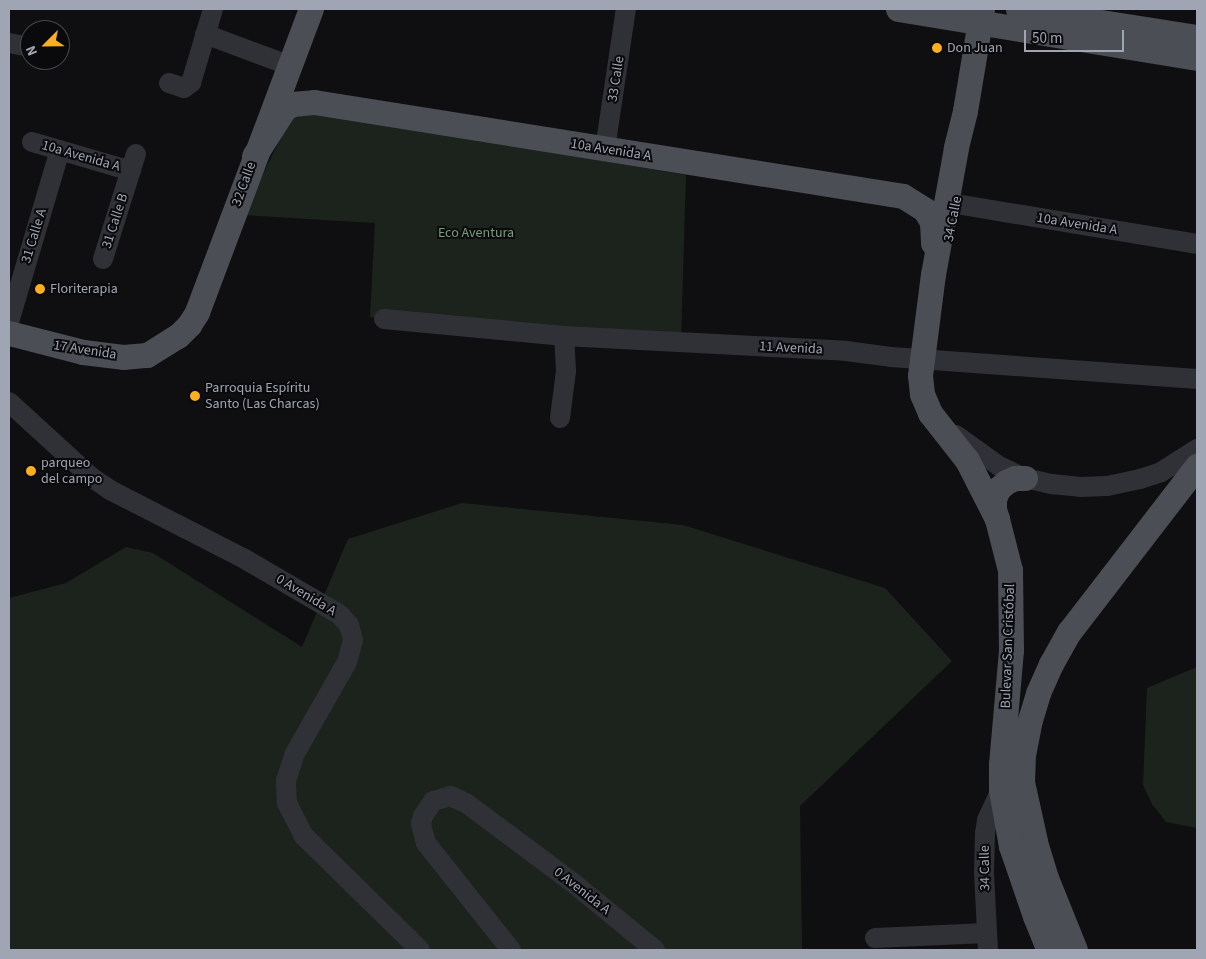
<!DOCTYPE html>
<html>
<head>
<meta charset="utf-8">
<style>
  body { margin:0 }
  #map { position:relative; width:1206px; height:959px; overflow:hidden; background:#0f0f11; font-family:"Source Sans 3",sans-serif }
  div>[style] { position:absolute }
  .green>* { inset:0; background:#1b231c }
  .minor>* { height:20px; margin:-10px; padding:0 10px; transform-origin:10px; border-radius:10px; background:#303136 }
  .major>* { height:25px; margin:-12.5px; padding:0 12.5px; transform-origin:12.5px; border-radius:12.5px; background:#4c4e55 }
  .dots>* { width:14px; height:14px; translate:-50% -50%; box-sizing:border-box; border:2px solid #0a0a0c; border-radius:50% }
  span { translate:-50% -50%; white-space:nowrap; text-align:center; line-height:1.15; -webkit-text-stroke:4px #0a0a0c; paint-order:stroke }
  .poi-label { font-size:14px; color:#9fa5b3 }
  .left { translate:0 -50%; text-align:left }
  .street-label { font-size:14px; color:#9fa5b3 }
  .park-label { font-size:14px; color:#759f77 }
  .frame { position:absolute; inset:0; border:10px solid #9fa5b3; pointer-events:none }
  .north { position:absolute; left:20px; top:20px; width:50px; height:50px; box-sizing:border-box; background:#0a0a0c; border:1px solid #46484f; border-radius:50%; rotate:247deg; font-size:14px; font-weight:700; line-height:20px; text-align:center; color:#9fa5b3 }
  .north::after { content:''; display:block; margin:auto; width:18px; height:22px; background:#fcae1c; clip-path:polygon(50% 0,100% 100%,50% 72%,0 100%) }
  .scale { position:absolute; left:1024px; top:30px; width:100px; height:22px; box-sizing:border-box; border:2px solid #9fa5b3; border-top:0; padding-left:6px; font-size:15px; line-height:18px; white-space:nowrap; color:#9fa5b3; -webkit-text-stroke:4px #0a0a0c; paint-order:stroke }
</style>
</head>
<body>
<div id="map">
  <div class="green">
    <i style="clip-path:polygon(295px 109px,686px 175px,681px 342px,370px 317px,375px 223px,243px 215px)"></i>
    <i style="clip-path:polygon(462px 503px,683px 525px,885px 588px,952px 661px,800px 806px,802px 950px,9px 950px,9px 598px,66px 583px,126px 547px,153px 553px,302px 647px,348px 539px)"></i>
    <i style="clip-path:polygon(1197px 667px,1197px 828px,1166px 822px,1152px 804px,1143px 785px,1147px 688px)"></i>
  </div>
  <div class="minor">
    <i style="left:205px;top:34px;width:89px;rotate:20.5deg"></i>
    <i style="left:9px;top:43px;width:16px;rotate:11deg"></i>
    <i style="left:169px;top:83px;width:16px;rotate:18deg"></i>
    <i style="left:184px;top:88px;width:9px;rotate:-36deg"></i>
    <i style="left:191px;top:83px;width:77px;rotate:-73.4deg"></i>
    <i style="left:32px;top:142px;width:103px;rotate:16.3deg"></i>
    <i style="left:605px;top:149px;width:142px;rotate:-81.5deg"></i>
    <i style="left:956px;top:204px;width:244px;rotate:9.4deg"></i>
    <i style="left:103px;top:259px;width:110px;rotate:-72.6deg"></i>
    <i style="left:384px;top:319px;width:181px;rotate:5.4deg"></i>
    <i style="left:564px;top:336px;width:282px;rotate:3deg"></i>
    <i style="left:846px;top:351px;width:45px;rotate:7.6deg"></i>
    <i style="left:891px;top:357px;width:307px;rotate:4.1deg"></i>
    <i style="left:9px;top:322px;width:179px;rotate:-73.5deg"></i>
    <i style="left:9px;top:402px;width:111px;rotate:42.4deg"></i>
    <i style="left:91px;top:477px;width:23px;rotate:34deg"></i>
    <i style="left:110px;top:490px;width:149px;rotate:27.1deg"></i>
    <i style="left:243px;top:558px;width:111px;rotate:30.3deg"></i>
    <i style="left:339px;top:614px;width:15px;rotate:48deg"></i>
    <i style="left:349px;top:625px;width:16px;rotate:75deg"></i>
    <i style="left:353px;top:640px;width:23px;rotate:105deg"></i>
    <i style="left:347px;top:662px;width:105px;rotate:119.7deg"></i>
    <i style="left:295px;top:753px;width:28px;rotate:108deg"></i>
    <i style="left:286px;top:780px;width:23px;rotate:88deg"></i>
    <i style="left:287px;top:803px;width:36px;rotate:63deg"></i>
    <i style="left:303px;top:835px;width:164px;rotate:44.5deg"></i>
    <i style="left:560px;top:418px;width:47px;rotate:-82.7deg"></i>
    <i style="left:566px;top:371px;width:35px;rotate:-93deg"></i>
    <i style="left:956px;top:435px;width:53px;rotate:35.8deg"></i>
    <i style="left:999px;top:466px;width:29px;rotate:25deg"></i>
    <i style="left:1025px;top:478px;width:28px;rotate:13deg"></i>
    <i style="left:1052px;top:484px;width:28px;rotate:6deg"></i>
    <i style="left:1080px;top:487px;width:27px;rotate:-2deg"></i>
    <i style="left:1107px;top:486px;width:34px;rotate:-12deg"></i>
    <i style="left:1140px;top:479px;width:22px;rotate:-18deg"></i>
    <i style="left:1161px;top:472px;width:43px;rotate:-32.6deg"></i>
    <i style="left:875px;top:938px;width:112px;rotate:-2.6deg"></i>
    <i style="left:511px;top:950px;width:137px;rotate:-128.5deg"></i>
    <i style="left:426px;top:843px;width:20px;rotate:-105deg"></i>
    <i style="left:421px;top:824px;width:8px;rotate:-76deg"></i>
    <i style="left:423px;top:816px;width:18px;rotate:-56deg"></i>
    <i style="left:433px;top:801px;width:18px;rotate:-16deg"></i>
    <i style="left:450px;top:796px;width:17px;rotate:24deg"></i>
    <i style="left:466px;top:803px;width:132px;rotate:36.7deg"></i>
    <i style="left:572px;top:882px;width:107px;rotate:39.3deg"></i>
    <i style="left:988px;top:950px;width:77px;rotate:-93deg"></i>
    <i style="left:984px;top:873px;width:40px;rotate:-88.6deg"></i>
    <i style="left:985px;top:833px;width:13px;rotate:-81deg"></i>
    <i style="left:987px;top:820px;width:33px;rotate:-65deg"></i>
  </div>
  <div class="major">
    <i style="left:898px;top:9px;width:303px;rotate:9.3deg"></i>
    <i style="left:982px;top:9px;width:103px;rotate:99.5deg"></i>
    <i style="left:965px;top:111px;width:38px;rotate:104deg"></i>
    <i style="left:956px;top:148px;width:128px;rotate:100.3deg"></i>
    <i style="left:933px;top:274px;width:102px;rotate:97.3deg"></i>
    <i style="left:920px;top:375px;width:19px;rotate:84deg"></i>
    <i style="left:922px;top:394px;width:21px;rotate:67deg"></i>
    <i style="left:930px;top:413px;width:60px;rotate:51.8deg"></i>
    <i style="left:967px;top:460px;width:66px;rotate:63deg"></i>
    <i style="left:997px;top:519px;width:53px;rotate:75.7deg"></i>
    <i style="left:1010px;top:570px;width:80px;rotate:89.3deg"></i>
    <i style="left:1011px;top:650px;width:114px;rotate:95deg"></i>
    <i style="left:1001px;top:764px;width:26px;rotate:90deg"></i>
    <i style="left:1001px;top:790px;width:57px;rotate:79.9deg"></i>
    <i style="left:1011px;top:846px;width:74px;rotate:71.1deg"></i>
    <i style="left:1035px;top:916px;width:37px;rotate:68deg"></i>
    <i style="left:1018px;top:9px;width:181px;rotate:8.9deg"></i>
    <i style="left:254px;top:156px;width:56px;rotate:-57.4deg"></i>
    <i style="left:284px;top:109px;width:9px;rotate:-32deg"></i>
    <i style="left:292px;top:104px;width:22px;rotate:-5deg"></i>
    <i style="left:314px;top:102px;width:596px;rotate:9.07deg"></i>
    <i style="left:903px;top:196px;width:26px;rotate:32deg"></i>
    <i style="left:925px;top:210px;width:14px;rotate:60deg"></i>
    <i style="left:932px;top:222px;width:21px;rotate:87deg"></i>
    <i style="left:9px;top:333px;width:76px;rotate:14.4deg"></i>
    <i style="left:83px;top:352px;width:40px;rotate:7.1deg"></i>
    <i style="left:123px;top:357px;width:24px;rotate:-5deg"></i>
    <i style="left:147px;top:355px;width:36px;rotate:-32deg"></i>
    <i style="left:178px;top:336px;width:16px;rotate:-45deg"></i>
    <i style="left:189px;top:325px;width:15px;rotate:-58deg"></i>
    <i style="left:197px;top:312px;width:324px;rotate:-69.4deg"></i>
    <i style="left:997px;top:519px;width:10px;rotate:-107deg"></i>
    <i style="left:994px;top:509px;width:10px;rotate:-90deg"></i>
    <i style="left:994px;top:499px;width:11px;rotate:-68deg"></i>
    <i style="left:998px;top:489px;width:11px;rotate:-41deg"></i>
    <i style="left:1006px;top:482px;width:10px;rotate:-24deg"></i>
    <i style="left:1015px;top:478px;width:10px"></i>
    <i style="left:1075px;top:950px;width:78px;rotate:-111.9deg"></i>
    <i style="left:1046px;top:878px;width:39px;rotate:-107deg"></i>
    <i style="left:1035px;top:841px;width:60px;rotate:-102.4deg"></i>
    <i style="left:1022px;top:782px;width:27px;rotate:-88deg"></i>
    <i style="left:1023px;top:755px;width:33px;rotate:-79deg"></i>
    <i style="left:1029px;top:723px;width:31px;rotate:-73deg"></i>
    <i style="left:1038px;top:693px;width:32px;rotate:-66deg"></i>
    <i style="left:1051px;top:664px;width:37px;rotate:-61deg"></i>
    <i style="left:1069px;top:632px;width:210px;rotate:-52.4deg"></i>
  </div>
  <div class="dots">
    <i style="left:937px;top:48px;background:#fcae1c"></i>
    <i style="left:40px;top:289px;background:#fcae1c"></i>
    <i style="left:195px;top:396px;background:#fcae1c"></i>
    <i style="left:31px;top:471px;background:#fcae1c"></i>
  </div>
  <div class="poi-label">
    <span class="left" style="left:947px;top:48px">Don Juan</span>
    <span class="left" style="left:50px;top:289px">Floriterapia</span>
    <span class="left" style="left:205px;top:396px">Parroquia Espíritu<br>Santo (Las Charcas)</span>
    <span class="left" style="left:41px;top:471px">parqueo<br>del campo</span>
  </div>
  <div class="street-label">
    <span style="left:616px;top:79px;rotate:-81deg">33 Calle</span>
    <span style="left:611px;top:150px;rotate:9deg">10a Avenida A</span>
    <span style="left:81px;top:156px;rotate:16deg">10a Avenida A</span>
    <span style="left:244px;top:184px;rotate:-70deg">32 Calle</span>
    <span style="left:953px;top:219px;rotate:-79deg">34 Calle</span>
    <span style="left:115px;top:221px;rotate:-72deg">31 Calle B</span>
    <span style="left:1077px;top:224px;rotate:9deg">10a Avenida A</span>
    <span style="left:34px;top:236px;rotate:-73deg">31 Calle A</span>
    <span style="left:791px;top:348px;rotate:3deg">11 Avenida</span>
    <span style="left:85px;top:350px;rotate:9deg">17 Avenida</span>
    <span style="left:306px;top:595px;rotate:31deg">0 Avenida A</span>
    <span style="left:1008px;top:646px;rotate:-88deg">Bulevar San Cristóbal</span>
    <span style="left:985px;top:868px;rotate:-91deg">34 Calle</span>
    <span style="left:582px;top:891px;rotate:38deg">0 Avenida A</span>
  </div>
  <div class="park-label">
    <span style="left:476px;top:233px">Eco Aventura</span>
  </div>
  <div class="frame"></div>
  <div class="north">N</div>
  <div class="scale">50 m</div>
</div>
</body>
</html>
